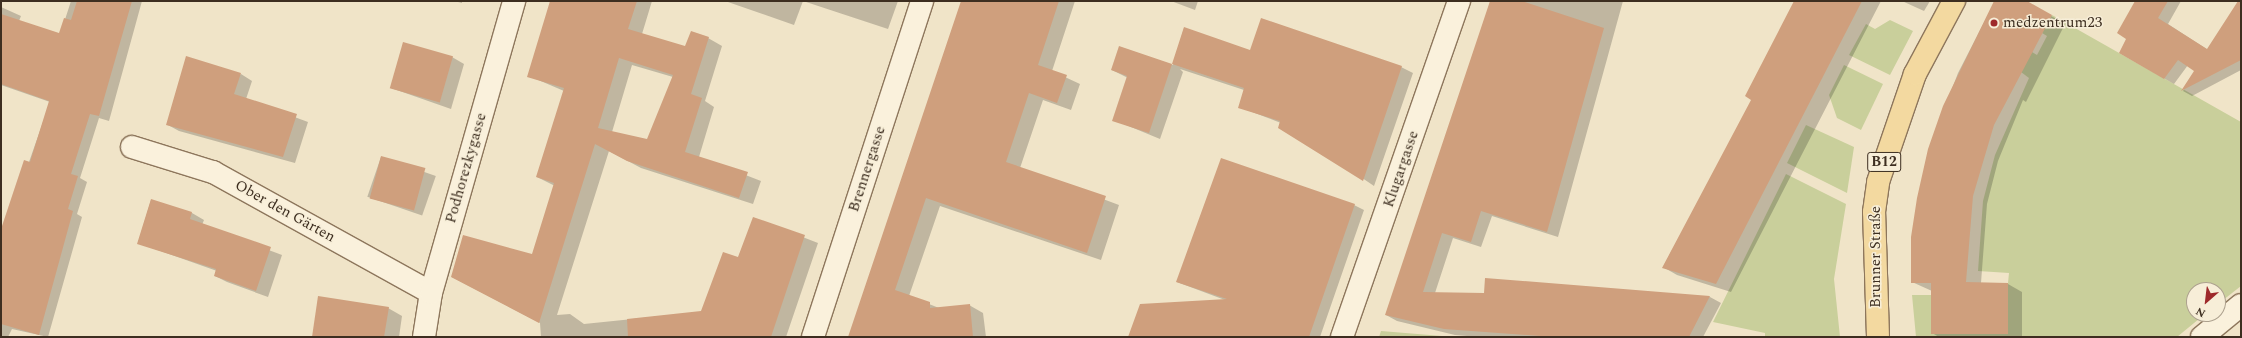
<!DOCTYPE html>
<html>
<head>
<meta charset="utf-8">
<style>
  body { margin:0 }
  #map { position:relative; width:2242px; height:338px; overflow:hidden; background:#f0e4c8; font-family:Spectral,serif }
  div>[style] { position:absolute }
  .green>* { inset:0; background:#c9cf9b }
  .shadow>* { inset:0; background:#0003; transform-origin:0 0 }
  .building>* { inset:0; background:#cf9f7d; transform-origin:0 0 }
  .roads { filter:drop-shadow(1px 0 #8d765c) drop-shadow(-1px 0 #8d765c) drop-shadow(0 1px #8d765c) drop-shadow(0 -1px #8d765c) }
  .street>* { height:22px; margin:-11px; padding:0 11px; transform-origin:11px; border-radius:11px; background:#faf1dc }
  .primary>* { height:22px; margin:-11px; padding:0 11px; transform-origin:11px; border-radius:11px; background:#f3d9a0 }
  .dots>* { width:11px; height:11px; translate:-50% -50%; box-sizing:border-box; border:2px solid #f7eed8; border-radius:50% }
  span { translate:-50% -50%; white-space:nowrap; text-align:center; line-height:1.15; -webkit-text-stroke:3px #f7eed8; paint-order:stroke }
  .shield-label span { padding:1px 3px; background:#f7eed8; border:1px solid; border-radius:3px; -webkit-text-stroke-width:0 }
  .shield-label { font-size:14px; color:#3d2e20; font-weight:700 }
  .poi-label { font-size:15px; color:#3d2e20 }
  .left { translate:0 -50%; text-align:left }
  .street-label { font-size:15px; color:#3d2e20 }
  .frame { position:absolute; inset:0; border:2px solid #3d2e20; pointer-events:none }
  .north { position:absolute; left:2186px; top:282px; width:40px; height:40px; box-sizing:border-box; background:#f7eed8; border:1px solid #ada18e; border-radius:50%; rotate:208deg; font-size:11px; font-weight:700; line-height:16px; text-align:center; color:#3d2e20 }
  .north::after { content:''; display:block; margin:auto; width:14px; height:18px; background:#9e2a2b; clip-path:polygon(50% 0,100% 100%,50% 72%,0 100%) }
</style>
</head>
<body>
<div id="map">
  <div class="green">
    <i style="clip-path:polygon(2052px 15px,2241px 122px,2241px 286px,2218px 304px,2218px 290px,2194px 290px,2194px 314px,2205px 314px,2177px 337px,1916px 337px,1912px 295px,1931px 295px,1931px 334px,2008px 283px,2009px 273px,1978px 271px,1983px 201px,1995px 155px,2029px 78px,2021px 72px,2032px 52px,2037px 55px,2047px 36px,2042px 33px)"></i>
    <i style="clip-path:polygon(1890px 20px,1913px 31px,1890px 75px,1849px 55px,1866px 24px,1875px 29px)"></i>
    <i style="clip-path:polygon(1844px 65px,1883px 84px,1861px 130px,1837px 118px,1829px 95px)"></i>
    <i style="clip-path:polygon(1806px 125px,1854px 147px,1847px 193px,1787px 163px)"></i>
    <i style="clip-path:polygon(1786px 174px,1846px 204px,1834px 279px,1840px 337px,1765px 337px,1765px 333px,1713px 322px)"></i>
    <i style="clip-path:polygon(1381px 331px,1454px 337px,1379px 337px)"></i>
  </div>
  <div class="shadow">
    <i style="clip-path:polygon(71px 1px,142px 1px,109px 121px,99px 118px,80px 178px,87px 182px,77px 214px,82px 217px,48px 337px,12px 329px,8px 337px,1px 337px,1px 242px,50px 102px,1px 85px,1px 7px,21px 16px,19px 21px,60px 35px)"></i>
    <i style="clip-path:polygon(454px 1px,462px 1px,462px 3px)"></i>
    <i style="clip-path:polygon(evenodd,551px 1px,652px 1px,642px 34px,685px 48px,708px 38px,722px 46px,705px 101px,714px 107px,699px 157px,761px 181px,753px 204px,641px 168px,609px 151px,557px 315px,570px 314px,584px 324px,701px 312px,738px 258px,754px 218px,818px 243px,786px 337px,541px 337px,540px 323px,452px 277px,532px 256px,555px 186px,537px 177px,564px 91px,529px 76px,551px 1px,632px 65px,673px 77px,648px 140px,612px 132px,632px 65px)"></i>
    <i style="clip-path:polygon(725px 1px,898px 1px,888px 29px,803px 1px,794px 25px)"></i>
    <i style="clip-path:polygon(963px 1px,1075px 1px,1052px 71px,1080px 84px,1071px 110px,1043px 100px,1020px 168px,1119px 205px,1101px 260px,940px 206px,909px 296px,939px 308px,969px 305px,983px 313px,986px 337px,849px 337px)"></i>
    <i style="clip-path:polygon(1171px 1px,1198px 1px,1195px 10px)"></i>
    <i style="clip-path:polygon(1491px 1px,1623px 1px,1558px 237px,1492px 216px,1481px 247px,1453px 238px,1435px 293px,1485px 294px,1486px 279px,1710px 297px,1721px 303px,1703px 337px,1479px 337px,1455px 335px,1397px 321px,1386px 315px)"></i>
    <i style="clip-path:polygon(1795px 1px,1881px 1px,1731px 292px,1677px 275px,1663px 267px,1753px 100px)"></i>
    <i style="clip-path:polygon(1902px 1px,1930px 1px,1924px 11px)"></i>
    <i style="clip-path:polygon(1995px 1px,2025px 1px,2065px 24px,2026px 102px,2023px 100px,1998px 161px,1987px 204px,1981px 283px,2008px 284px,2022px 292px,2022px 337px,1939px 337px,1932px 333px,1932px 291px,1912px 282px,1929px 149px,1958px 73px)"></i>
    <i style="clip-path:polygon(2136px 1px,2181px 1px,2168px 24px,2208px 50px,2241px 1px,2241px 70px,2192px 96px,2183px 91px,2195px 71px,2188px 65px,2174px 84px,2120px 53px,2128px 39px)"></i>
    <i style="clip-path:polygon(1184px 28px,1251px 51px,1401px 67px,1413px 73px,1374px 186px,1281px 123px,1239px 107px,1244px 90px,1180px 69px,1183px 72px,1160px 139px,1114px 120px,1128px 78px,1112px 70px,1120px 47px,1173px 65px)"></i>
    <i style="clip-path:polygon(452px 57px,464px 64px,451px 109px,391px 88px)"></i>
    <i style="clip-path:polygon(241px 74px,252px 81px,246px 99px,308px 122px,295px 163px,179px 131px,168px 125px)"></i>
    <i style="left:381px;top:157px;width:58px;height:42px;rotate:19deg"></i>
    <i style="clip-path:polygon(151px 200px,192px 213px,204px 220px,202px 225px,282px 255px,268px 297px,227px 282px,215px 276px,217px 271px,138px 243px)"></i>
    <i style="clip-path:polygon(1354px 205px,1364px 210px,1320px 337px,1129px 337px,1225px 300px,1177px 282px)"></i>
    <i style="clip-path:polygon(388px 308px,402px 316px,399px 337px,313px 337px)"></i>
  </div>
  <div class="building">
    <i style="clip-path:polygon(77px 1px,132px 1px,99px 116px,90px 114px,71px 174px,78px 176px,68px 209px,73px 211px,39px 335px,1px 324px,1px 229px,24px 160px,30px 162px,49px 101px,1px 84px,1px 14px,59px 33px,64px 18px,71px 20px)"></i>
    <i style="clip-path:polygon(evenodd,550px 1px,637px 1px,628px 29px,685px 46px,691px 31px,709px 37px,691px 94px,702px 98px,685px 152px,748px 172px,739px 198px,627px 161px,595px 144px,539px 323px,451px 277px,463px 235px,532px 254px,554px 183px,536px 177px,564px 88px,527px 77px,550px 1px,619px 58px,673px 75px,647px 139px,598px 128px,619px 58px)"></i>
    <i style="clip-path:polygon(961px 1px,1059px 1px,1038px 65px,1067px 75px,1057px 103px,1029px 93px,1006px 162px,1106px 196px,1087px 253px,926px 198px,895px 290px,930px 302px,930px 308px,970px 304px,973px 337px,848px 337px)"></i>
    <i style="clip-path:polygon(1490px 1px,1522px 1px,1604px 28px,1547px 232px,1481px 211px,1471px 242px,1442px 233px,1423px 292px,1484px 293px,1485px 278px,1710px 296px,1689px 337px,1554px 337px,1444px 329px,1385px 315px)"></i>
    <i style="clip-path:polygon(1794px 1px,1862px 1px,1716px 284px,1662px 268px,1751px 100px,1745px 96px)"></i>
    <i style="clip-path:polygon(1994px 1px,2027px 1px,2052px 15px,1994px 125px,1973px 196px,1966px 282px,2008px 283px,2008px 334px,1931px 334px,1931px 283px,1911px 283px,1911px 237px,1917px 198px,1928px 149px,1943px 106px)"></i>
    <i style="clip-path:polygon(2135px 1px,2168px 1px,2158px 18px,2207px 49px,2238px 1px,2241px 1px,2241px 60px,2181px 91px,2194px 71px,2178px 60px,2164px 79px,2119px 53px,2126px 39px,2117px 33px)"></i>
    <i style="clip-path:polygon(1261px 18px,1402px 66px,1363px 181px,1278px 128px,1280px 121px,1238px 108px,1244px 88px,1172px 64px,1184px 27px,1250px 50px)"></i>
    <i style="left:403px;top:42px;width:52px;height:48px;rotate:16deg"></i>
    <i style="clip-path:polygon(1119px 46px,1172px 64px,1149px 133px,1112px 121px,1127px 76px,1111px 70px)"></i>
    <i style="clip-path:polygon(186px 56px,241px 73px,234px 94px,297px 114px,283px 157px,166px 125px)"></i>
    <i style="left:381px;top:156px;width:46px;height:44px;rotate:15deg"></i>
    <i style="clip-path:polygon(1221px 158px,1355px 204px,1309px 337px,1128px 337px,1140px 304px,1227px 299px,1176px 282px)"></i>
    <i style="clip-path:polygon(151px 199px,192px 212px,190px 219px,271px 247px,256px 291px,214px 276px,216px 269px,137px 244px)"></i>
    <i style="clip-path:polygon(753px 217px,805px 235px,771px 337px,628px 337px,627px 319px,701px 311px,723px 252px,738px 257px)"></i>
    <i style="clip-path:polygon(318px 296px,389px 307px,384px 337px,312px 337px)"></i>
  </div>
  <div class="roads">
    <div class="street">
      <i style="left:132px;top:147px;width:85px;rotate:17.2deg"></i>
      <i style="left:213px;top:172px;width:249px;rotate:29deg"></i>
      <i style="left:424px;top:337px;width:45px;rotate:-81deg"></i>
      <i style="left:431px;top:293px;width:304px;rotate:-74.1deg"></i>
      <i style="left:813px;top:337px;width:353px;rotate:-72deg"></i>
      <i style="left:1342px;top:337px;width:356px;rotate:-70.8deg"></i>
      <i style="left:2202px;top:337px;width:50px;rotate:-39.4deg"></i>
    </div>
    <div class="primary">
      <i style="left:1878px;top:337px;width:125px;rotate:-91.8deg"></i>
      <i style="left:1874px;top:212px;width:30px;rotate:-82deg"></i>
      <i style="left:1878px;top:182px;width:114px;rotate:-71.1deg"></i>
      <i style="left:1915px;top:74px;width:83px;rotate:-61.9deg"></i>
    </div>
  </div>
  <div class="dots">
    <i style="left:1994px;top:23px;background:#9e2a2b"></i>
  </div>
  <div class="shield-label">
    <span style="left:1884px;top:162px">B12</span>
  </div>
  <div class="poi-label">
    <span class="left" style="left:2003px;top:23px">medzentrum23</span>
  </div>
  <div class="street-label">
    <span style="left:466px;top:168px;rotate:-74deg">Podhorezkygasse</span>
    <span style="left:867px;top:169px;rotate:-72deg">Brennergasse</span>
    <span style="left:1401px;top:169px;rotate:-71deg">Klugargasse</span>
    <span style="left:285px;top:211px;rotate:29deg">Ober den Gärten</span>
    <span style="left:1876px;top:257px;rotate:-90deg">Brunner Straße</span>
  </div>
  <div class="frame"></div>
  <div class="north">N</div>
</div>
</body>
</html>
